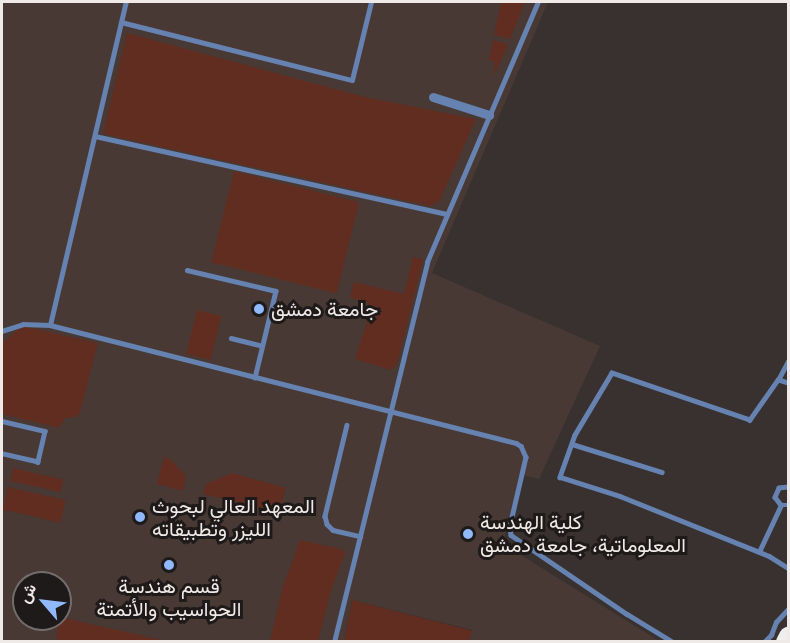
<!DOCTYPE html>
<html>
<head>
<meta charset="utf-8">
<style>
  body { margin:0 }
  #map { position:relative; width:790px; height:643px; overflow:hidden; background:#39312f; font-family:"Space Grotesk",Vazirmatn,sans-serif }
  div>[style] { position:absolute }
  .built>* { inset:0; background:#483935 }
  .green>* { inset:0; background:#612d20; transform-origin:0 0 }
  .service>* { height:4.5px; margin:-2.25px; padding:0 2.25px; transform-origin:2.25px; border-radius:2.25px; background:#6682b1 }
  .minor>* { height:9px; margin:-4.5px; padding:0 4.5px; transform-origin:4.5px; border-radius:4.5px; background:#6682b1 }
  .motorway>* { height:18px; margin:-9px; padding:0 9px; transform-origin:9px; border-radius:9px; background:#eee }
  .dots>* { width:16px; height:16px; translate:-50% -50%; box-sizing:border-box; border:3px solid #1e1a19; border-radius:50% }
  span { translate:-50% -50%; white-space:nowrap; text-align:center; line-height:1.15; -webkit-text-stroke:6px #1e1a19; paint-order:stroke }
  .poi-label { font-size:20px; color:#efe9e8 }
  .left { translate:0 -50%; text-align:left }
  .frame { position:absolute; inset:0; border:3px solid #efe9e8; pointer-events:none }
  .north { position:absolute; left:12px; top:571px; width:60px; height:60px; box-sizing:border-box; background:#1e1a19; border:2px solid #726d6c; border-radius:50%; rotate:298deg; font-size:16px; font-weight:700; line-height:24px; text-align:center; color:#efe9e8 }
  .north::after { content:''; display:block; margin:auto; width:21px; height:27px; background:#8fb8fd; clip-path:polygon(50% 0,100% 100%,50% 72%,0 100%) }
</style>
</head>
<body>
<div id="map">
  <div class="built">
    <i style="clip-path:polygon(evenodd,2px 2px,548px 2px,432px 273px,600px 346px,539px 479px,520px 474px,503px 544px,659px 641px,468px 641px,472px 630px,352px 600px,344px 641px,2px 641px,2px 2px,24px 583px,60px 583px,60px 619px,24px 619px,24px 583px)"></i>
  </div>
  <div class="green">
    <i style="clip-path:polygon(501px 2px,525px 2px,510px 39px,494px 35px)"></i>
    <i style="clip-path:polygon(127px 33px,365px 97px,476px 119px,439px 202px,429px 206px,103px 134px)"></i>
    <i style="clip-path:polygon(493px 40px,508px 44px,495px 75px,494px 61px,489px 60px)"></i>
    <i style="left:234px;top:171px;width:129px;height:94px;rotate:14deg"></i>
    <i style="clip-path:polygon(413px 257px,423px 259px,397px 364px,391px 370px,355px 359px,370px 313px,368px 302px,350px 298px,354px 282px,404px 294px)"></i>
    <i style="left:197px;top:310px;width:25px;height:45px;rotate:14deg"></i>
    <i style="clip-path:polygon(22px 326px,98px 343px,80px 412px,77px 417px,65px 418px,59px 428px,2px 414px,2px 343px)"></i>
    <i style="clip-path:polygon(164px 457px,170px 459px,186px 476px,183px 491px,157px 484px)"></i>
    <i style="left:13px;top:468px;width:52px;height:13px;rotate:13deg"></i>
    <i style="clip-path:polygon(232px 473px,286px 488px,279px 513px,203px 494px,206px 484px)"></i>
    <i style="left:8px;top:487px;width:59px;height:23px;rotate:13deg"></i>
    <i style="clip-path:polygon(300px 540px,341px 549px,345px 552px,331px 591px,318px 641px,270px 641px,283px 586px)"></i>
    <i style="clip-path:polygon(352px 600px,473px 631px,468px 641px,344px 641px)"></i>
    <i style="clip-path:polygon(60px 617px,166px 641px,67px 641px,56px 639px)"></i>
  </div>
  <div class="service">
    <i style="left:121px;top:22px;width:238px;rotate:14.1deg"></i>
    <i style="left:352px;top:80px;width:80px;rotate:-76.3deg"></i>
    <i style="left:95px;top:136px;width:360px;rotate:12.5deg"></i>
    <i style="left:187px;top:270px;width:91px;rotate:13.3deg"></i>
    <i style="left:276px;top:291px;width:89px;rotate:103.6deg"></i>
    <i style="left:50px;top:325px;width:332px;rotate:-76.8deg"></i>
    <i style="left:2px;top:331px;width:22px;rotate:-18deg"></i>
    <i style="left:23px;top:324px;width:27px;rotate:2deg"></i>
    <i style="left:50px;top:325px;width:481px;rotate:14.2deg"></i>
    <i style="left:516px;top:443px;width:6px;rotate:31deg"></i>
    <i style="left:521px;top:446px;width:12px;rotate:66deg"></i>
    <i style="left:526px;top:457px;width:71px;rotate:103.1deg"></i>
    <i style="left:510px;top:526px;width:9px;rotate:84deg"></i>
    <i style="left:511px;top:535px;width:140px;rotate:34.3deg"></i>
    <i style="left:627px;top:614px;width:54px;rotate:31.3deg"></i>
    <i style="left:231px;top:338px;width:32px;rotate:14deg"></i>
    <i style="left:778px;top:380px;width:21px;rotate:-62deg"></i>
    <i style="left:788px;top:383px;width:10px;rotate:-163deg"></i>
    <i style="left:778px;top:380px;width:49px;rotate:125deg"></i>
    <i style="left:750px;top:420px;width:146px;rotate:-161.2deg"></i>
    <i style="left:612px;top:373px;width:72px;rotate:120.8deg"></i>
    <i style="left:575px;top:435px;width:45px;rotate:109.7deg"></i>
    <i style="left:560px;top:477px;width:63px;rotate:17.6deg"></i>
    <i style="left:620px;top:496px;width:161px;rotate:21.9deg"></i>
    <i style="left:769px;top:556px;width:22px;rotate:32deg"></i>
    <i style="left:2px;top:421px;width:44px;rotate:13.1deg"></i>
    <i style="left:45px;top:431px;width:32px;rotate:103deg"></i>
    <i style="left:38px;top:462px;width:37px;rotate:-167deg"></i>
    <i style="left:347px;top:425px;width:94px;rotate:103.6deg"></i>
    <i style="left:325px;top:516px;width:8px;rotate:76deg"></i>
    <i style="left:327px;top:524px;width:8px;rotate:45deg"></i>
    <i style="left:333px;top:530px;width:28px;rotate:13deg"></i>
    <i style="left:572px;top:444px;width:94px;rotate:17.3deg"></i>
    <i style="left:788px;top:487px;width:9px;rotate:174deg"></i>
    <i style="left:779px;top:488px;width:10px;rotate:114deg"></i>
    <i style="left:775px;top:497px;width:10px;rotate:53deg"></i>
    <i style="left:781px;top:505px;width:7px"></i>
    <i style="left:759px;top:552px;width:52px;rotate:-64.9deg"></i>
    <i style="left:334px;top:642px;width:391px;rotate:-76.2deg"></i>
    <i style="left:427px;top:262px;width:283px;rotate:-66.9deg"></i>
    <i style="left:764px;top:642px;width:10px;rotate:-45deg"></i>
    <i style="left:771px;top:635px;width:14px;rotate:-69deg"></i>
    <i style="left:776px;top:622px;width:18px;rotate:-47deg"></i>
  </div>
  <div class="minor">
    <i style="left:433px;top:97px;width:59px;rotate:17.8deg"></i>
  </div>
  <div class="motorway">
    <i style="left:785px;top:642px;width:7px;rotate:-63deg"></i>
  </div>
  <div class="dots">
    <i style="left:259px;top:309px;background:#8fb8fd"></i>
    <i style="left:140px;top:517px;background:#8fb8fd"></i>
    <i style="left:468px;top:534px;background:#8fb8fd"></i>
    <i style="left:169px;top:565px;background:#8fb8fd"></i>
  </div>
  <div class="poi-label">
    <span class="left" style="left:271px;top:309px">جامعة دمشق</span>
    <span class="left" style="left:152px;top:518px">المعهد العالي لبحوث<br>الليزر وتطبيقاته</span>
    <span class="left" style="left:480px;top:534px">كلية الهندسة<br>المعلوماتية، جامعة دمشق</span>
    <span style="left:169px;top:598px">قسم هندسة<br>الحواسيب والأتمتة</span>
  </div>
  <div class="frame"></div>
  <div class="north">ش</div>
</div>
</body>
</html>
